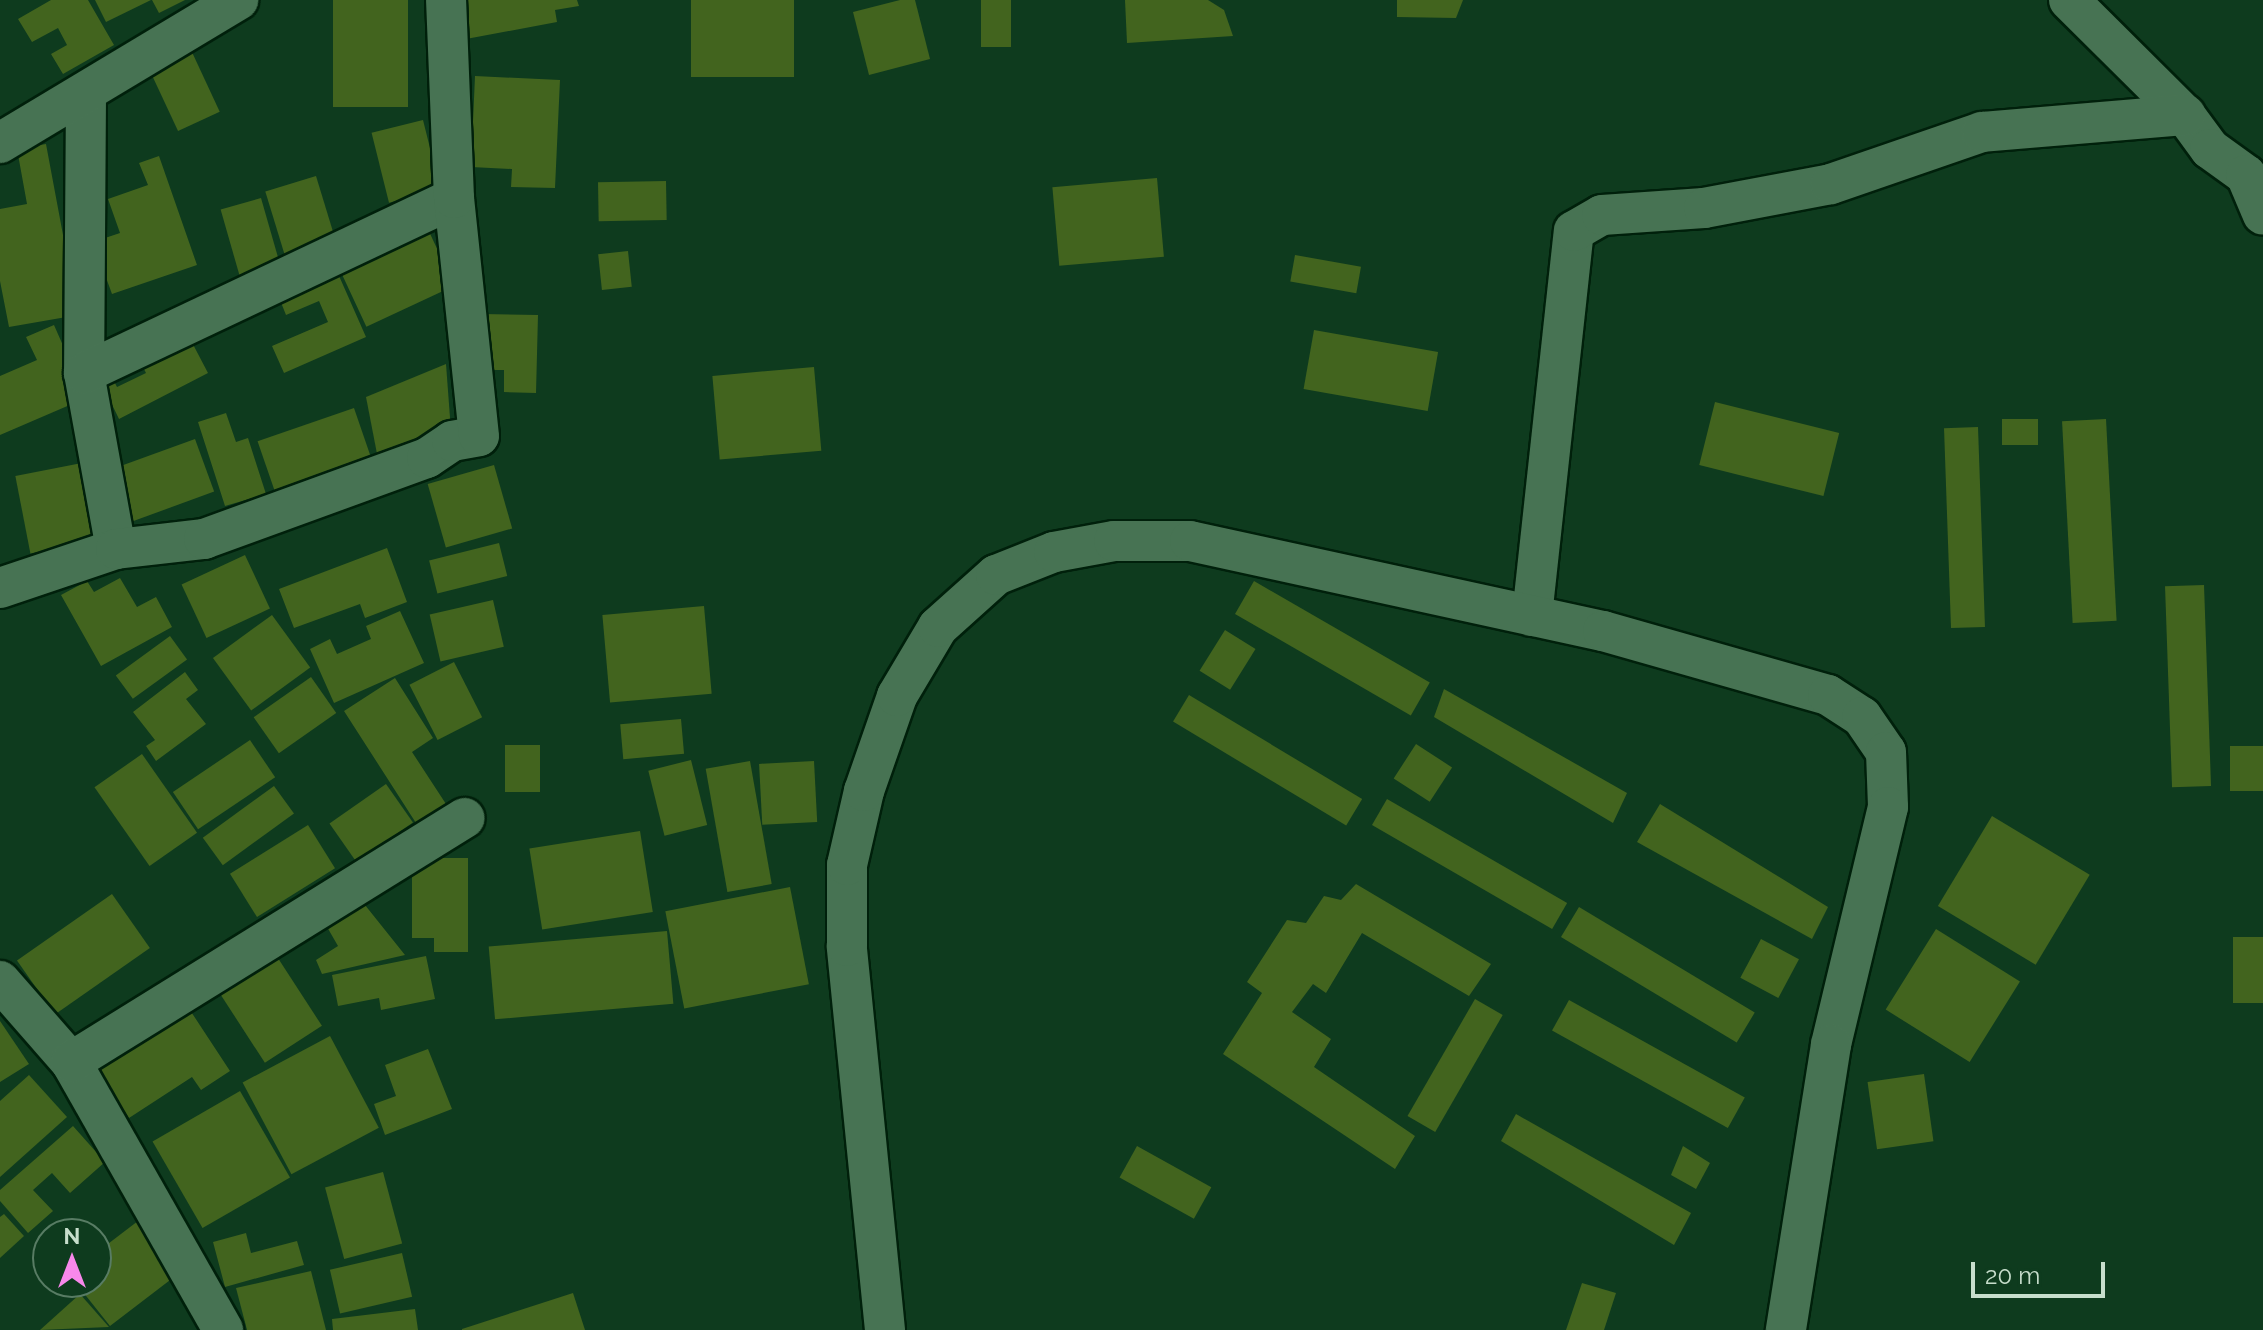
<!DOCTYPE html>
<html>
<head>
<meta charset="utf-8">
<style>
  body { margin:0 }
  #map { position:relative; width:2263px; height:1330px; overflow:hidden; background:#0e3b1e; font-family:Raleway,sans-serif }
  div>[style] { position:absolute }
  .building>* { inset:0; background:#42641e; transform-origin:0 0 }
  .roads { filter:drop-shadow(2px 0 #00200b) drop-shadow(-2px 0 #00200b) drop-shadow(0 2px #00200b) drop-shadow(0 -2px #00200b) }
  .minor>* { height:40px; margin:-20px; padding:0 20px; transform-origin:20px; border-radius:20px; background:#477353 }
  span { translate:-50% -50%; white-space:nowrap; text-align:center; line-height:1.15; -webkit-text-stroke:6px #0e3b1e; paint-order:stroke }
  .north { position:absolute; left:32px; top:1218px; width:80px; height:80px; box-sizing:border-box; background:#0e3b1e; border:2px solid #587c64; border-radius:50%; rotate:0deg; font-size:22px; font-weight:700; line-height:32px; text-align:center; color:#c7decc }
  .north::after { content:''; display:block; margin:auto; width:28px; height:36px; background:#f888eb; clip-path:polygon(50% 0,100% 100%,50% 72%,0 100%) }
  .scale { position:absolute; left:1971px; top:1262px; width:134px; height:36px; box-sizing:border-box; border:4px solid #c7decc; border-top:0; padding-left:10px; font-size:24px; line-height:28px; white-space:nowrap; color:#c7decc; -webkit-text-stroke:6px #0e3b1e; paint-order:stroke }
</style>
</head>
<body>
<div id="map">
  <div class="building">
    <i style="clip-path:polygon(51px 0,88px 0,114px 45px,63px 74px,51px 54px,67px 45px,58px 28px,32px 42px,18px 19px)"></i>
    <i style="clip-path:polygon(95px 0,151px 0,106px 22px)"></i>
    <i style="clip-path:polygon(152px 0,185px 0,159px 13px)"></i>
    <i style="left:333px;top:0;width:75px;height:107px"></i>
    <i style="clip-path:polygon(458px 0,577px 0,579px 6px,555px 10px,557px 22px,466px 39px)"></i>
    <i style="left:691px;top:0;width:103px;height:77px"></i>
    <i style="clip-path:polygon(900px 0,915px 0,930px 59px,869px 75px,853px 12px)"></i>
    <i style="left:981px;top:0;width:30px;height:47px"></i>
    <i style="clip-path:polygon(1125px 0,1208px 0,1224px 10px,1233px 36px,1127px 43px)"></i>
    <i style="clip-path:polygon(1397px 0,1463px 0,1456px 18px,1397px 17px)"></i>
    <i style="left:191px;top:50px;width:68px;height:46px;rotate:65deg"></i>
    <i style="clip-path:polygon(475px 76px,560px 80px,555px 188px,511px 187px,512px 169px,471px 167px)"></i>
    <i style="left:423px;top:120px;width:72px;height:53px;rotate:76deg"></i>
    <i style="clip-path:polygon(46px 144px,78px 315px,9px 327px,0 281px,0 209px,27px 204px,17px 149px)"></i>
    <i style="clip-path:polygon(159px 156px,197px 265px,112px 294px,93px 242px,120px 233px,108px 199px,148px 185px,139px 163px)"></i>
    <i style="left:316px;top:176px;width:70px;height:53px;rotate:73deg"></i>
    <i style="left:1157px;top:178px;width:79px;height:105px;rotate:85deg"></i>
    <i style="left:666px;top:181px;width:39px;height:68px;rotate:89deg"></i>
    <i style="left:261px;top:198px;width:71px;height:42px;rotate:74deg"></i>
    <i style="left:426px;top:225px;width:67px;height:97px;rotate:65deg"></i>
    <i style="left:628px;top:251px;width:36px;height:30px;rotate:84deg"></i>
    <i style="left:1295px;top:255px;width:67px;height:27px;rotate:10deg"></i>
    <i style="clip-path:polygon(336px 269px,366px 337px,284px 373px,272px 346px,328px 322px,319px 301px,286px 315px,278px 295px)"></i>
    <i style="clip-path:polygon(481px 314px,538px 315px,536px 393px,504px 392px,504px 370px,479px 370px)"></i>
    <i style="clip-path:polygon(54px 325px,86px 398px,0 435px,0 376px,37px 360px,26px 337px)"></i>
    <i style="left:1314px;top:330px;width:126px;height:60px;rotate:10deg"></i>
    <i style="clip-path:polygon(186px 331px,208px 373px,119px 419px,100px 380px,111px 375px,117px 387px,146px 373px,137px 355px)"></i>
    <i style="clip-path:polygon(446px 364px,451px 431px,378px 459px,366px 397px)"></i>
    <i style="left:814px;top:367px;width:84px;height:102px;rotate:85deg"></i>
    <i style="left:1715px;top:402px;width:128px;height:65px;rotate:14deg"></i>
    <i style="left:354px;top:408px;width:57px;height:102px;rotate:71deg"></i>
    <i style="clip-path:polygon(226px 413px,236px 442px,248px 438px,266px 494px,225px 506px,198px 422px)"></i>
    <i style="left:2002px;top:419px;width:36px;height:26px"></i>
    <i style="left:2106px;top:419px;width:202px;height:44px;rotate:87deg"></i>
    <i style="left:1978px;top:427px;width:200px;height:34px;rotate:88deg"></i>
    <i style="left:195px;top:439px;width:56px;height:88px;rotate:70deg"></i>
    <i style="left:87px;top:462px;width:79px;height:73px;rotate:79deg"></i>
    <i style="left:494px;top:465px;width:66px;height:69px;rotate:74deg"></i>
    <i style="left:499px;top:543px;width:34px;height:72px;rotate:76deg"></i>
    <i style="clip-path:polygon(387px 548px,407px 602px,365px 618px,360px 604px,294px 628px,279px 589px)"></i>
    <i style="left:245px;top:555px;width:59px;height:70px;rotate:65deg"></i>
    <i style="clip-path:polygon(120px 578px,137px 607px,156px 597px,172px 627px,101px 666px,61px 595px,87px 581px,94px 592px)"></i>
    <i style="left:1254px;top:581px;width:203px;height:38px;rotate:30deg"></i>
    <i style="left:2204px;top:585px;width:201px;height:39px;rotate:88deg"></i>
    <i style="left:493px;top:600px;width:48px;height:65px;rotate:77deg"></i>
    <i style="left:704px;top:606px;width:88px;height:102px;rotate:85deg"></i>
    <i style="clip-path:polygon(400px 611px,424px 663px,334px 703px,310px 649px,330px 639px,337px 654px,371px 639px,366px 626px)"></i>
    <i style="left:272px;top:615px;width:65px;height:73px;rotate:54deg"></i>
    <i style="left:1225px;top:630px;width:36px;height:48px;rotate:32deg"></i>
    <i style="left:170px;top:636px;width:29px;height:67px;rotate:54deg"></i>
    <i style="left:454px;top:662px;width:62px;height:50px;rotate:63deg"></i>
    <i style="clip-path:polygon(185px 672px,198px 690px,186px 699px,206px 724px,156px 761px,146px 746px,155px 740px,133px 712px)"></i>
    <i style="left:311px;top:677px;width:44px;height:70px;rotate:55deg"></i>
    <i style="clip-path:polygon(395px 678px,433px 738px,412px 752px,446px 804px,416px 823px,344px 711px)"></i>
    <i style="clip-path:polygon(1444px 689px,1627px 793px,1613px 823px,1434px 717px)"></i>
    <i style="left:1189px;top:695px;width:202px;height:31px;rotate:31deg"></i>
    <i style="left:681px;top:719px;width:35px;height:61px;rotate:85deg"></i>
    <i style="left:250px;top:740px;width:45px;height:93px;rotate:56deg"></i>
    <i style="left:1416px;top:744px;width:43px;height:41px;rotate:33deg"></i>
    <i style="left:505px;top:745px;width:35px;height:47px"></i>
    <i style="left:2263px;top:746px;width:45px;height:33px;rotate:90deg"></i>
    <i style="left:142px;top:754px;width:96px;height:58px;rotate:55deg"></i>
    <i style="left:691px;top:760px;width:67px;height:44px;rotate:76deg"></i>
    <i style="left:750px;top:761px;width:125px;height:45px;rotate:80deg"></i>
    <i style="left:814px;top:761px;width:61px;height:55px;rotate:87deg"></i>
    <i style="left:386px;top:784px;width:47px;height:69px;rotate:55deg"></i>
    <i style="left:274px;top:786px;width:34px;height:88px;rotate:54deg"></i>
    <i style="left:1387px;top:799px;width:208px;height:30px;rotate:30deg"></i>
    <i style="clip-path:polygon(1660px 804px,1828px 907px,1812px 939px,1637px 842px)"></i>
    <i style="left:1992px;top:816px;width:114px;height:105px;rotate:31deg"></i>
    <i style="left:308px;top:825px;width:51px;height:92px;rotate:58deg"></i>
    <i style="left:640px;top:831px;width:82px;height:112px;rotate:81deg"></i>
    <i style="clip-path:polygon(412px 858px,468px 858px,468px 952px,434px 952px,434px 938px,412px 938px)"></i>
    <i style="clip-path:polygon(1356px 884px,1491px 964px,1469px 996px,1362px 933px,1326px 993px,1313px 984px,1292px 1012px,1331px 1039px,1314px 1067px,1415px 1136px,1395px 1169px,1223px 1054px,1262px 993px,1247px 982px,1287px 920px,1306px 923px,1324px 896px,1341px 900px)"></i>
    <i style="left:790px;top:887px;width:99px;height:127px;rotate:79deg"></i>
    <i style="left:112px;top:894px;width:66px;height:116px;rotate:55deg"></i>
    <i style="clip-path:polygon(361px 900px,405px 955px,322px 974px,316px 960px,338px 946px,323px 920px)"></i>
    <i style="left:1579px;top:907px;width:205px;height:35px;rotate:31deg"></i>
    <i style="left:1936px;top:929px;width:99px;height:95px;rotate:32deg"></i>
    <i style="left:667px;top:931px;width:73px;height:179px;rotate:85deg"></i>
    <i style="left:2263px;top:937px;width:66px;height:30px;rotate:90deg"></i>
    <i style="left:1761px;top:939px;width:43px;height:44px;rotate:28deg"></i>
    <i style="left:274px;top:952px;width:88px;height:68px;rotate:57deg"></i>
    <i style="clip-path:polygon(426px 956px,435px 999px,381px 1010px,379px 998px,338px 1006px,332px 975px)"></i>
    <i style="left:1475px;top:999px;width:32px;height:135px;rotate:30deg"></i>
    <i style="left:1569px;top:1000px;width:201px;height:35px;rotate:29deg"></i>
    <i style="clip-path:polygon(184px 1001px,230px 1071px,201px 1090px,192px 1077px,129px 1118px,92px 1062px)"></i>
    <i style="clip-path:polygon(0 1021px,29px 1064px,0 1082px)"></i>
    <i style="left:330px;top:1036px;width:104px;height:99px;rotate:62deg"></i>
    <i style="clip-path:polygon(428px 1049px,452px 1109px,385px 1135px,374px 1104px,396px 1096px,385px 1065px)"></i>
    <i style="left:1924px;top:1074px;width:68px;height:57px;rotate:82deg"></i>
    <i style="clip-path:polygon(29px 1075px,67px 1117px,0 1177px,0 1101px)"></i>
    <i style="left:240px;top:1091px;width:100px;height:101px;rotate:60deg"></i>
    <i style="clip-path:polygon(1516px 1114px,1691px 1213px,1674px 1245px,1501px 1141px)"></i>
    <i style="clip-path:polygon(73px 1126px,105px 1162px,70px 1193px,52px 1173px,33px 1190px,53px 1211px,28px 1233px,0 1201px,0 1190px)"></i>
    <i style="left:1137px;top:1146px;width:85px;height:36px;rotate:29deg"></i>
    <i style="clip-path:polygon(1683px 1146px,1710px 1163px,1696px 1189px,1671px 1175px)"></i>
    <i style="left:383px;top:1172px;width:74px;height:60px;rotate:75deg"></i>
    <i style="clip-path:polygon(4px 1214px,24px 1236px,0 1258px,0 1217px)"></i>
    <i style="clip-path:polygon(138px 1221px,178px 1274px,110px 1326px,75px 1282px,96px 1282px,96px 1253px)"></i>
    <i style="clip-path:polygon(246px 1233px,251px 1253px,297px 1241px,304px 1265px,225px 1287px,213px 1242px)"></i>
    <i style="left:402px;top:1253px;width:45px;height:74px;rotate:77deg"></i>
    <i style="clip-path:polygon(311px 1271px,326px 1330px,247px 1330px,236px 1288px)"></i>
    <i style="clip-path:polygon(1582px 1283px,1616px 1293px,1604px 1330px,1566px 1330px)"></i>
    <i style="clip-path:polygon(573px 1293px,585px 1330px,462px 1330px,462px 1329px)"></i>
    <i style="clip-path:polygon(80px 1294px,109px 1327px,40px 1330px)"></i>
    <i style="clip-path:polygon(415px 1309px,418px 1330px,333px 1330px,332px 1319px)"></i>
  </div>
  <div class="roads">
    <div class="minor">
      <i style="left:2069px;top:0;width:163px;rotate:44.8deg"></i>
      <i style="left:2185px;top:115px;width:42px;rotate:53.7deg"></i>
      <i style="left:2210px;top:149px;width:44px;rotate:35.8deg"></i>
      <i style="left:2246px;top:175px;width:43px;rotate:67deg"></i>
      <i style="left:86px;top:95px;width:278px;rotate:90.4deg"></i>
      <i style="left:84px;top:373px;width:179px;rotate:79.7deg"></i>
      <i style="left:0;top:143px;width:278px;rotate:-31deg"></i>
      <i style="left:84px;top:373px;width:409px;rotate:-25.3deg"></i>
      <i style="left:0;top:588px;width:122px;rotate:-18.6deg"></i>
      <i style="left:116px;top:549px;width:89px;rotate:-6.5deg"></i>
      <i style="left:204px;top:539px;width:237px;rotate:-20deg"></i>
      <i style="left:427px;top:458px;width:30px;rotate:-34deg"></i>
      <i style="left:452px;top:441px;width:27px;rotate:-10deg"></i>
      <i style="left:479px;top:436px;width:239px;rotate:-96deg"></i>
      <i style="left:454px;top:198px;width:198px;rotate:-92.3deg"></i>
      <i style="left:1532px;top:616px;width:387px;rotate:-83.8deg"></i>
      <i style="left:1574px;top:231px;width:32px;rotate:-30deg"></i>
      <i style="left:1602px;top:215px;width:102px;rotate:-3.9deg"></i>
      <i style="left:1704px;top:208px;width:129px;rotate:-10.7deg"></i>
      <i style="left:1831px;top:184px;width:160px;rotate:-19deg"></i>
      <i style="left:1982px;top:132px;width:204px;rotate:-4.8deg"></i>
      <i style="left:0;top:981px;width:108px;rotate:48.8deg"></i>
      <i style="left:71px;top:1062px;width:308px;rotate:60.4deg"></i>
      <i style="left:71px;top:1062px;width:463px;rotate:-31.8deg"></i>
      <i style="left:885px;top:1330px;width:386px;rotate:-95.7deg"></i>
      <i style="left:847px;top:946px;width:81px;rotate:-90deg"></i>
      <i style="left:847px;top:865px;width:76px;rotate:-77.1deg"></i>
      <i style="left:864px;top:791px;width:101px;rotate:-70.8deg"></i>
      <i style="left:897px;top:696px;width:80px;rotate:-59.3deg"></i>
      <i style="left:938px;top:627px;width:78px;rotate:-41.9deg"></i>
      <i style="left:996px;top:575px;width:62px;rotate:-21.6deg"></i>
      <i style="left:1054px;top:552px;width:61px;rotate:-10.4deg"></i>
      <i style="left:1114px;top:541px;width:76px"></i>
      <i style="left:1190px;top:541px;width:423px;rotate:12.3deg"></i>
      <i style="left:1603px;top:631px;width:234px;rotate:15.9deg"></i>
      <i style="left:1828px;top:695px;width:40px;rotate:32.9deg"></i>
      <i style="left:1862px;top:717px;width:42px;rotate:55.6deg"></i>
      <i style="left:1886px;top:752px;width:55px;rotate:87.9deg"></i>
      <i style="left:1888px;top:807px;width:245px;rotate:103.5deg"></i>
      <i style="left:1831px;top:1045px;width:289px;rotate:99deg"></i>
    </div>
  </div>
  <div class="north">N</div>
  <div class="scale">20 m</div>
</div>
</body>
</html>
